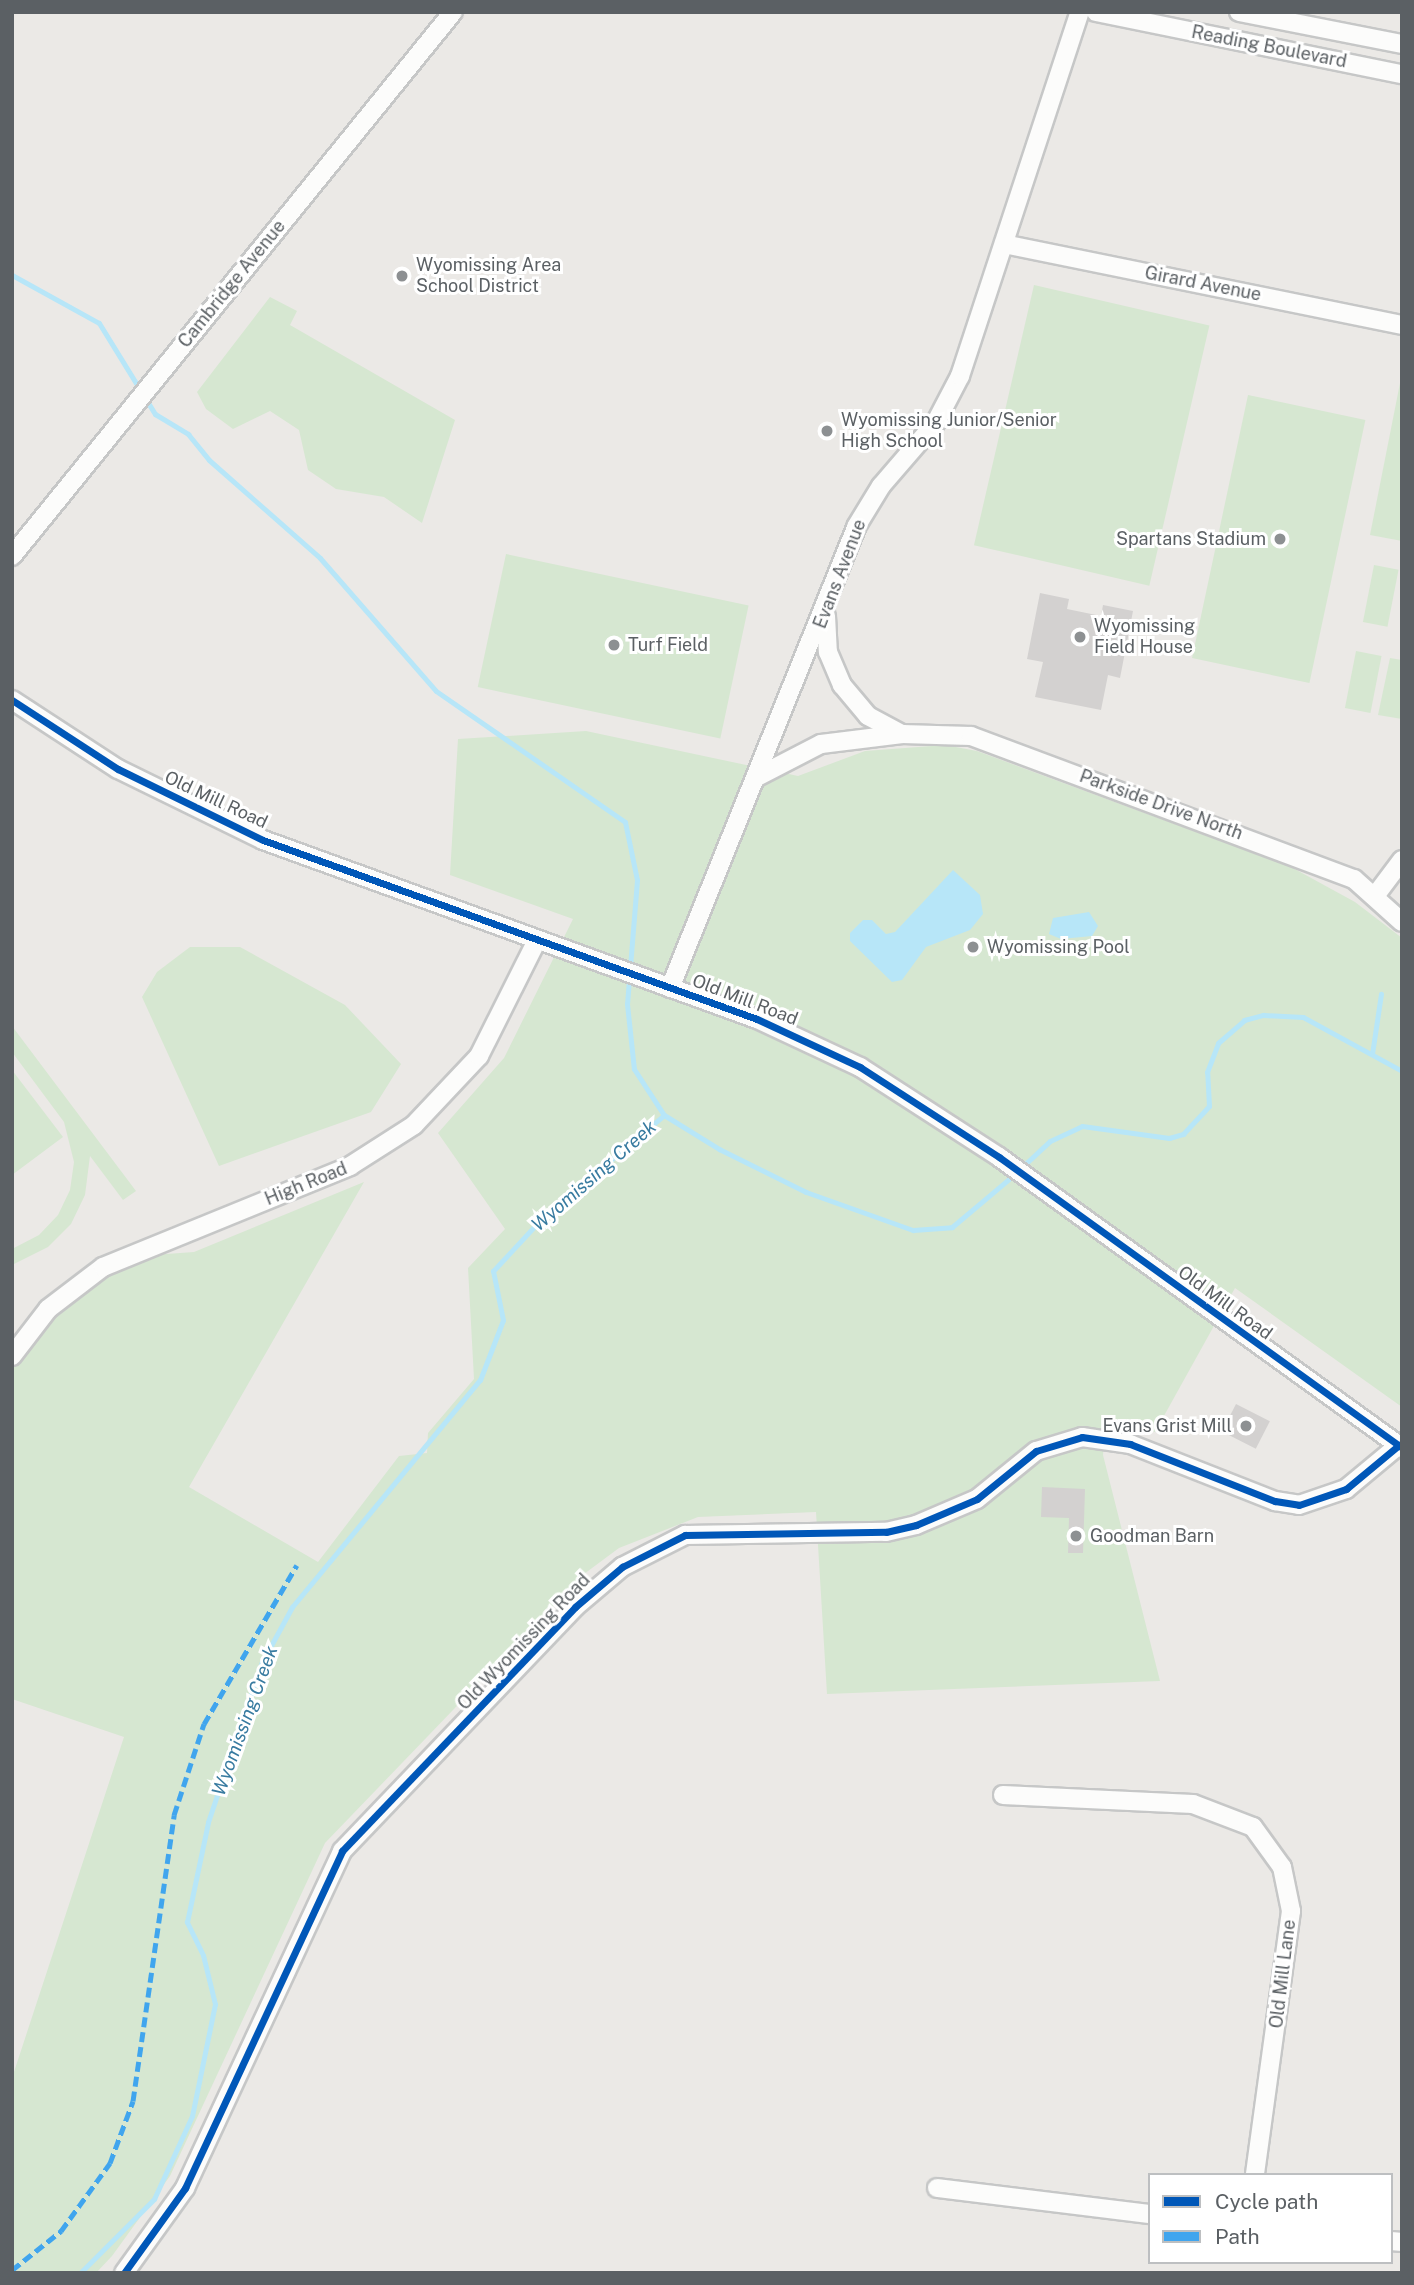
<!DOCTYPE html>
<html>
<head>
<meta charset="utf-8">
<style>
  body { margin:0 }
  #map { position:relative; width:1414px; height:2285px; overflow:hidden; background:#ebe9e6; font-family:"Public Sans",sans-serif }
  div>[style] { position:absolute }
  .green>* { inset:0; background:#d6e7d1; transform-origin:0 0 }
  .water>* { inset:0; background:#b7e6f8 }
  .stream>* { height:5px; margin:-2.5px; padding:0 2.5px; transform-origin:2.5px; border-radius:2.5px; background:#b7e6f8 }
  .building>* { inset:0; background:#d3d1d0; transform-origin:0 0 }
  .roads { filter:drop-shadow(2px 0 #c6c7c7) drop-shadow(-2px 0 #c6c7c7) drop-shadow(0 2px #c6c7c7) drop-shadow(0 -2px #c6c7c7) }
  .minor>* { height:18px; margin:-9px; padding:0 9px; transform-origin:9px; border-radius:9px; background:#fcfcfb }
  .quiet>* { height:5px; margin-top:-2.5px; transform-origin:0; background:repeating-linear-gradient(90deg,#40a5ee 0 10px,transparent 0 15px) }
  .cycleway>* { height:7px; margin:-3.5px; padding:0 3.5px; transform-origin:3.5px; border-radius:3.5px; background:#0057b8 }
  .dots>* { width:19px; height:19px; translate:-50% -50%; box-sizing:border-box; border:4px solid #fff; border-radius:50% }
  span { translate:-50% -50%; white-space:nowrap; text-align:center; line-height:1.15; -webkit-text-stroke:6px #fff; paint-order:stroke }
  .street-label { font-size:18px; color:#5b6064 }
  .poi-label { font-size:18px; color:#5b6064 }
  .left { translate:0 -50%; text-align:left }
  .right { translate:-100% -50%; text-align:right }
  .water-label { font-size:19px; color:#387ba0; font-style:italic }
  .frame { position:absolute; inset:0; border:14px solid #5b6064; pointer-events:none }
  .legend { position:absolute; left:1148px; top:2173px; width:245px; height:91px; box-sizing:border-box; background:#fff; border:2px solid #bdbfc1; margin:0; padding:9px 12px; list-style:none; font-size:21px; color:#5b6064 }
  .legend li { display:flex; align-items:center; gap:14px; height:35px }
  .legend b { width:35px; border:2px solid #bdbfc1 }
</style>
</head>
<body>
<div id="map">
  <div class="green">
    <i style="left:1034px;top:285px;width:180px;height:267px;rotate:13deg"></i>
    <i style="clip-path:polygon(270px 297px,297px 311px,290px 325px,455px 420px,422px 523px,384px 497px,336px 489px,308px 470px,299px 430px,270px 411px,233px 429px,206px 409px,197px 392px)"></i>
    <i style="clip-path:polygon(1402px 373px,1402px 541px,1370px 535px)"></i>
    <i style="left:1248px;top:395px;width:120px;height:269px;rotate:12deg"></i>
    <i style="left:506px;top:554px;width:248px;height:136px;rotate:12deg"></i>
    <i style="left:1374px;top:565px;width:25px;height:58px;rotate:11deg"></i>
    <i style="left:1356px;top:651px;width:26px;height:58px;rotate:11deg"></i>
    <i style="clip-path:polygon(1390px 658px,1402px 660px,1402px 719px,1378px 715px)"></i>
    <i style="clip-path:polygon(586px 731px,798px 776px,865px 751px,945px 745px,977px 751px,1291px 867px,1355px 902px,1402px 938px,1402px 1407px,1235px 1288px,1155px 1432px,1106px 1418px,1103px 1455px,1160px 1681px,827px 1694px,816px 1512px,698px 1517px,619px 1548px,584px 1574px,325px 1843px,170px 2176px,112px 2256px,96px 2273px,12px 2273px,12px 2078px,124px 1737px,12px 1699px,12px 1356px,21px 1341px,125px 1257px,194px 1252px,364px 1182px,189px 1487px,318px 1562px,399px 1456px,427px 1453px,428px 1433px,474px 1379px,468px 1268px,505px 1229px,438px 1133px,504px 1058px,573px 919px,450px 875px,458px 739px)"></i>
    <i style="clip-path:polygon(190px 947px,240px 947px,345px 1005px,401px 1064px,371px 1112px,219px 1166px,142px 997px,157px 972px)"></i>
    <i style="clip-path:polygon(12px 1026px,136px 1191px,123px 1200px,90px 1156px,85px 1195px,71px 1224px,48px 1247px,12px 1265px,12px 1249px,39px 1235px,58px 1215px,70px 1190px,74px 1162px,64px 1122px,12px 1052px)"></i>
    <i style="clip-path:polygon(12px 1070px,63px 1137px,12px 1175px)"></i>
  </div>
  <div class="water">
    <i style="clip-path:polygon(953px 870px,980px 895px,983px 914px,970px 930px,926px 947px,902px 980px,892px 982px,850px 941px,850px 933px,863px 920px,872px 920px,886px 934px,895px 932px)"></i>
    <i style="clip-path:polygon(1089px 912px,1098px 926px,1092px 936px,1061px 939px,1049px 934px,1053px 918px)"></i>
  </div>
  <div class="stream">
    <i style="left:12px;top:275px;width:99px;rotate:28.9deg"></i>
    <i style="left:99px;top:323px;width:107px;rotate:58.4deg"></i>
    <i style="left:155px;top:414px;width:39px;rotate:31deg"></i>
    <i style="left:188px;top:434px;width:33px;rotate:51deg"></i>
    <i style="left:209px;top:460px;width:148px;rotate:41.4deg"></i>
    <i style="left:320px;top:558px;width:176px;rotate:48.9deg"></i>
    <i style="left:436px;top:691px;width:230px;rotate:34.7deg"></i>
    <i style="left:625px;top:822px;width:59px;rotate:78.3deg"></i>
    <i style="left:637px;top:880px;width:124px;rotate:94.6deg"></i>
    <i style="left:627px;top:1004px;width:65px;rotate:83.9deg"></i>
    <i style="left:634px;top:1069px;width:55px;rotate:56.9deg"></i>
    <i style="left:664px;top:1115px;width:65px;rotate:31.7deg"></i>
    <i style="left:719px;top:1149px;width:97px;rotate:26.3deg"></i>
    <i style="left:806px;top:1192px;width:114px;rotate:19.6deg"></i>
    <i style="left:913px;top:1230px;width:39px;rotate:-4deg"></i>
    <i style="left:952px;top:1227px;width:82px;rotate:-40.1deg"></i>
    <i style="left:1372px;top:1054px;width:61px;rotate:-81.5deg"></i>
    <i style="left:1022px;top:1167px;width:38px;rotate:-43deg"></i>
    <i style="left:1050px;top:1141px;width:35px;rotate:-25deg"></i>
    <i style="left:1082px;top:1126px;width:88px;rotate:7.9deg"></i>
    <i style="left:1169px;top:1138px;width:15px;rotate:-16deg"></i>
    <i style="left:1183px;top:1134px;width:38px;rotate:-47deg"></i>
    <i style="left:1209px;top:1106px;width:34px;rotate:-93deg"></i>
    <i style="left:1207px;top:1072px;width:31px;rotate:-69deg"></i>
    <i style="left:1218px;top:1043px;width:35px;rotate:-41deg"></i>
    <i style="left:1244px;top:1020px;width:20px;rotate:-15deg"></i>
    <i style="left:1263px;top:1015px;width:40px;rotate:2.9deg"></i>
    <i style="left:1303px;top:1017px;width:113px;rotate:28.6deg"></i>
    <i style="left:80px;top:2273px;width:105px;rotate:-45deg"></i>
    <i style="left:154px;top:2199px;width:91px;rotate:-65.4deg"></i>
    <i style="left:192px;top:2116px;width:114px;rotate:-78.4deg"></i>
    <i style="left:215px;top:2004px;width:50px;rotate:-103.8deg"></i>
    <i style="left:203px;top:1955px;width:37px;rotate:-116deg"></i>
    <i style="left:187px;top:1922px;width:102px;rotate:-78.1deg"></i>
    <i style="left:208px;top:1822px;width:169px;rotate:-71.4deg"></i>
    <i style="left:262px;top:1662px;width:63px;rotate:-61.4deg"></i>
    <i style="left:292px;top:1607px;width:295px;rotate:-50.4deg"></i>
    <i style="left:480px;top:1380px;width:64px;rotate:-69deg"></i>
    <i style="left:503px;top:1320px;width:50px;rotate:-101.5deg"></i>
    <i style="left:493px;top:1271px;width:76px;rotate:-47.1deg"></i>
    <i style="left:545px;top:1215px;width:155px;rotate:-40deg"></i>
  </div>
  <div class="building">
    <i style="clip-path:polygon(1040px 593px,1069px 599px,1067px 609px,1101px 616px,1103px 605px,1133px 611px,1120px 678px,1108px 675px,1101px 710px,1035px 697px,1043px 662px,1027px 659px)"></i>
    <i style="left:1236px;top:1404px;width:38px;height:31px;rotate:27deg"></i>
    <i style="clip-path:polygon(1042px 1487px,1085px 1489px,1083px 1553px,1068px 1553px,1069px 1518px,1041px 1517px)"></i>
  </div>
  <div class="roads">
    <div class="minor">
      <i style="left:1096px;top:12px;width:312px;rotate:11.5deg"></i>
      <i style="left:1239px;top:12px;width:166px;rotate:11.1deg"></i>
      <i style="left:1004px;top:244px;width:406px;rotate:11.5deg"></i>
      <i style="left:12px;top:556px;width:700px;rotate:-50.97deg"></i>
      <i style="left:826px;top:616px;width:36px;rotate:87deg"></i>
      <i style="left:828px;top:652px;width:36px;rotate:67deg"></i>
      <i style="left:842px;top:685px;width:40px;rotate:50deg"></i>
      <i style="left:868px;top:716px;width:38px;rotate:28deg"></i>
      <i style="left:12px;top:700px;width:126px;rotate:33.1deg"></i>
      <i style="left:118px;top:769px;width:161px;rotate:26.1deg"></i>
      <i style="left:263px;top:840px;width:525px;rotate:19.92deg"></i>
      <i style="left:757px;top:1019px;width:114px;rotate:25deg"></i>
      <i style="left:860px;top:1067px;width:166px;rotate:32.9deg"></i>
      <i style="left:999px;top:1157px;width:497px;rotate:35.8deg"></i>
      <i style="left:755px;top:778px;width:74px;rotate:-27.3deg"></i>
      <i style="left:821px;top:744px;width:82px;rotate:-7deg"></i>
      <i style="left:902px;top:734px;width:69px;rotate:1.7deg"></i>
      <i style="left:971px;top:736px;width:409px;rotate:20.5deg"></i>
      <i style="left:1354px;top:879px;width:64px;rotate:41.9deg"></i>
      <i style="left:1375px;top:896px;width:45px;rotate:-53.1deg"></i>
      <i style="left:670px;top:988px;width:497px;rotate:-68deg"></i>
      <i style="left:856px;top:527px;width:48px;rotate:-58.6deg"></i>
      <i style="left:881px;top:486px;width:84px;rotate:-49.3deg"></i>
      <i style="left:936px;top:422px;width:52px;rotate:-62.4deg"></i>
      <i style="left:960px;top:376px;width:383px;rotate:-71.8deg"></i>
      <i style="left:12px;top:1356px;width:59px;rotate:-52.5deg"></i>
      <i style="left:48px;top:1309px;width:69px;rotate:-37.4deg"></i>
      <i style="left:103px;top:1267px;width:267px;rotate:-22.2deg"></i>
      <i style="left:350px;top:1166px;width:76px;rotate:-32.6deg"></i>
      <i style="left:414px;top:1125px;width:95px;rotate:-46.7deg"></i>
      <i style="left:479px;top:1056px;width:130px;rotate:-63.4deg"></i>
      <i style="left:1003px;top:1795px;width:190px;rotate:2.7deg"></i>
      <i style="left:1193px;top:1804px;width:64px;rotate:21deg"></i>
      <i style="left:1253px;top:1827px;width:49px;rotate:54.1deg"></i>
      <i style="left:1282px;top:1867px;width:45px;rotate:78.4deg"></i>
      <i style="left:1291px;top:1911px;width:266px;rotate:97.8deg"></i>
      <i style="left:937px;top:2188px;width:215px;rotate:7deg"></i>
      <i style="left:1391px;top:2241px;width:11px;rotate:5deg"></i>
      <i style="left:124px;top:2273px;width:105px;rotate:-54.3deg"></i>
      <i style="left:185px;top:2188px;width:372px;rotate:-65deg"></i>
      <i style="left:342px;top:1851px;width:337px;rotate:-46.3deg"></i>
      <i style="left:575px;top:1607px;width:62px;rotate:-40.4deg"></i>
      <i style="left:622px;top:1567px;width:71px;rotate:-26.9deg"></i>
      <i style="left:685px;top:1535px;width:201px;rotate:-0.9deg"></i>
      <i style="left:886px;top:1532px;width:31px;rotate:-13deg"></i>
      <i style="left:916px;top:1525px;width:66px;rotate:-23.1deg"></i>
      <i style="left:977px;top:1499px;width:76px;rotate:-39.1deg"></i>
      <i style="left:1036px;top:1451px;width:48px;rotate:-16.9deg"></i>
      <i style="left:1082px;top:1437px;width:49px;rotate:8.3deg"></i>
      <i style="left:1130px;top:1444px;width:156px;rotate:21.5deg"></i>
      <i style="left:1275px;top:1501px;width:24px;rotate:9deg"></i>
      <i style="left:1299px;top:1505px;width:50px;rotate:-18.8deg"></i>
      <i style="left:1346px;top:1489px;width:69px;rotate:-39.7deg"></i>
    </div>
  </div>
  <div class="quiet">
    <i style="left:12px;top:2270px;width:63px;rotate:-38.5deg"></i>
    <i style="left:61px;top:2231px;width:84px;rotate:-54.2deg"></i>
    <i style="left:110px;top:2163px;width:66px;rotate:-69.6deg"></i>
    <i style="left:133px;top:2101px;width:289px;rotate:-81.8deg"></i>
    <i style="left:174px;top:1815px;width:96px;rotate:-71.8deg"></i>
    <i style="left:204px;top:1724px;width:184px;rotate:-59.7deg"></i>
  </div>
  <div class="cycleway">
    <i style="left:12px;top:700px;width:126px;rotate:33.1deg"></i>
    <i style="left:118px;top:769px;width:161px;rotate:26.1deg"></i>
    <i style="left:263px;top:840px;width:525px;rotate:19.92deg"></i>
    <i style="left:757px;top:1019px;width:114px;rotate:25deg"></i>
    <i style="left:860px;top:1067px;width:166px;rotate:32.9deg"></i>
    <i style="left:999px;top:1157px;width:497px;rotate:35.8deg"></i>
    <i style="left:124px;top:2273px;width:105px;rotate:-54.3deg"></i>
    <i style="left:185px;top:2188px;width:372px;rotate:-65deg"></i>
    <i style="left:342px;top:1851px;width:337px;rotate:-46.3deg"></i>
    <i style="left:575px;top:1607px;width:62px;rotate:-40.4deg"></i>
    <i style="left:622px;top:1567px;width:71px;rotate:-26.9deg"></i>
    <i style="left:685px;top:1535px;width:201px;rotate:-0.9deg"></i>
    <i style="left:886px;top:1532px;width:31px;rotate:-13deg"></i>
    <i style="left:916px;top:1525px;width:66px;rotate:-23.1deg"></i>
    <i style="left:977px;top:1499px;width:76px;rotate:-39.1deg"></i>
    <i style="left:1036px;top:1451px;width:48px;rotate:-16.9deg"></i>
    <i style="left:1082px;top:1437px;width:49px;rotate:8.3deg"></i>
    <i style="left:1130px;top:1444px;width:156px;rotate:21.5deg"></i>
    <i style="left:1275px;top:1501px;width:24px;rotate:9deg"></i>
    <i style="left:1299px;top:1505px;width:50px;rotate:-18.8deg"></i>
    <i style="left:1346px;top:1489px;width:69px;rotate:-39.7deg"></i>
  </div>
  <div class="dots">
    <i style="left:402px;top:276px;background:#8d9092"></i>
    <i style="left:827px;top:431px;background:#8d9092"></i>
    <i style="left:1280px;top:539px;background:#8d9092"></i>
    <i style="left:1080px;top:637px;background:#8d9092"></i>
    <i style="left:614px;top:645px;background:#8d9092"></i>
    <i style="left:973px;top:947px;background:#8d9092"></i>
    <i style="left:1246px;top:1426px;background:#8d9092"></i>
    <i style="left:1076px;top:1536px;background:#8d9092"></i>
  </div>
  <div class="street-label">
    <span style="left:1269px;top:47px;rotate:11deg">Reading Boulevard</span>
    <span style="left:232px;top:284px;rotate:-51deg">Cambridge Avenue</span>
    <span style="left:1203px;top:284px;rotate:11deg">Girard Avenue</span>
    <span style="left:840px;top:574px;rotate:-69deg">Evans Avenue</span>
    <span style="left:216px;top:800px;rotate:25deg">Old Mill Road</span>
    <span style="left:1161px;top:805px;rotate:20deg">Parkside Drive North</span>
    <span style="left:745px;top:1000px;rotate:21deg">Old Mill Road</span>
    <span style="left:306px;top:1184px;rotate:-22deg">High Road</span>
    <span style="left:1225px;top:1303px;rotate:36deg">Old Mill Road</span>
    <span style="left:524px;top:1642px;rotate:-46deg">Old Wyomissing Road</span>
    <span style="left:1283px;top:1974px;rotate:-83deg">Old Mill Lane</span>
  </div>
  <div class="poi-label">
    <span class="left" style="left:416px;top:276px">Wyomissing Area<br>School District</span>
    <span class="left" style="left:841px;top:431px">Wyomissing Junior/Senior<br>High School</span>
    <span class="right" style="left:1266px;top:539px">Spartans Stadium</span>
    <span class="left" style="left:1094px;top:637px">Wyomissing<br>Field House</span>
    <span class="left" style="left:628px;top:645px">Turf Field</span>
    <span class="left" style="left:987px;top:947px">Wyomissing Pool</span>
    <span class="right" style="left:1232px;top:1426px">Evans Grist Mill</span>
    <span class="left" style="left:1090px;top:1536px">Goodman Barn</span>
  </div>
  <div class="water-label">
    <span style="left:594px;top:1176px;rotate:-41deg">Wyomissing Creek</span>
    <span style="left:245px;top:1721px;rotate:-70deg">Wyomissing Creek</span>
  </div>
  <div class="frame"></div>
  <ul class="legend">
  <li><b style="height:9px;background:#0057b8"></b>Cycle path</li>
  <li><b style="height:9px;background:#40a5ee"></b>Path</li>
  </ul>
</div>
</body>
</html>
